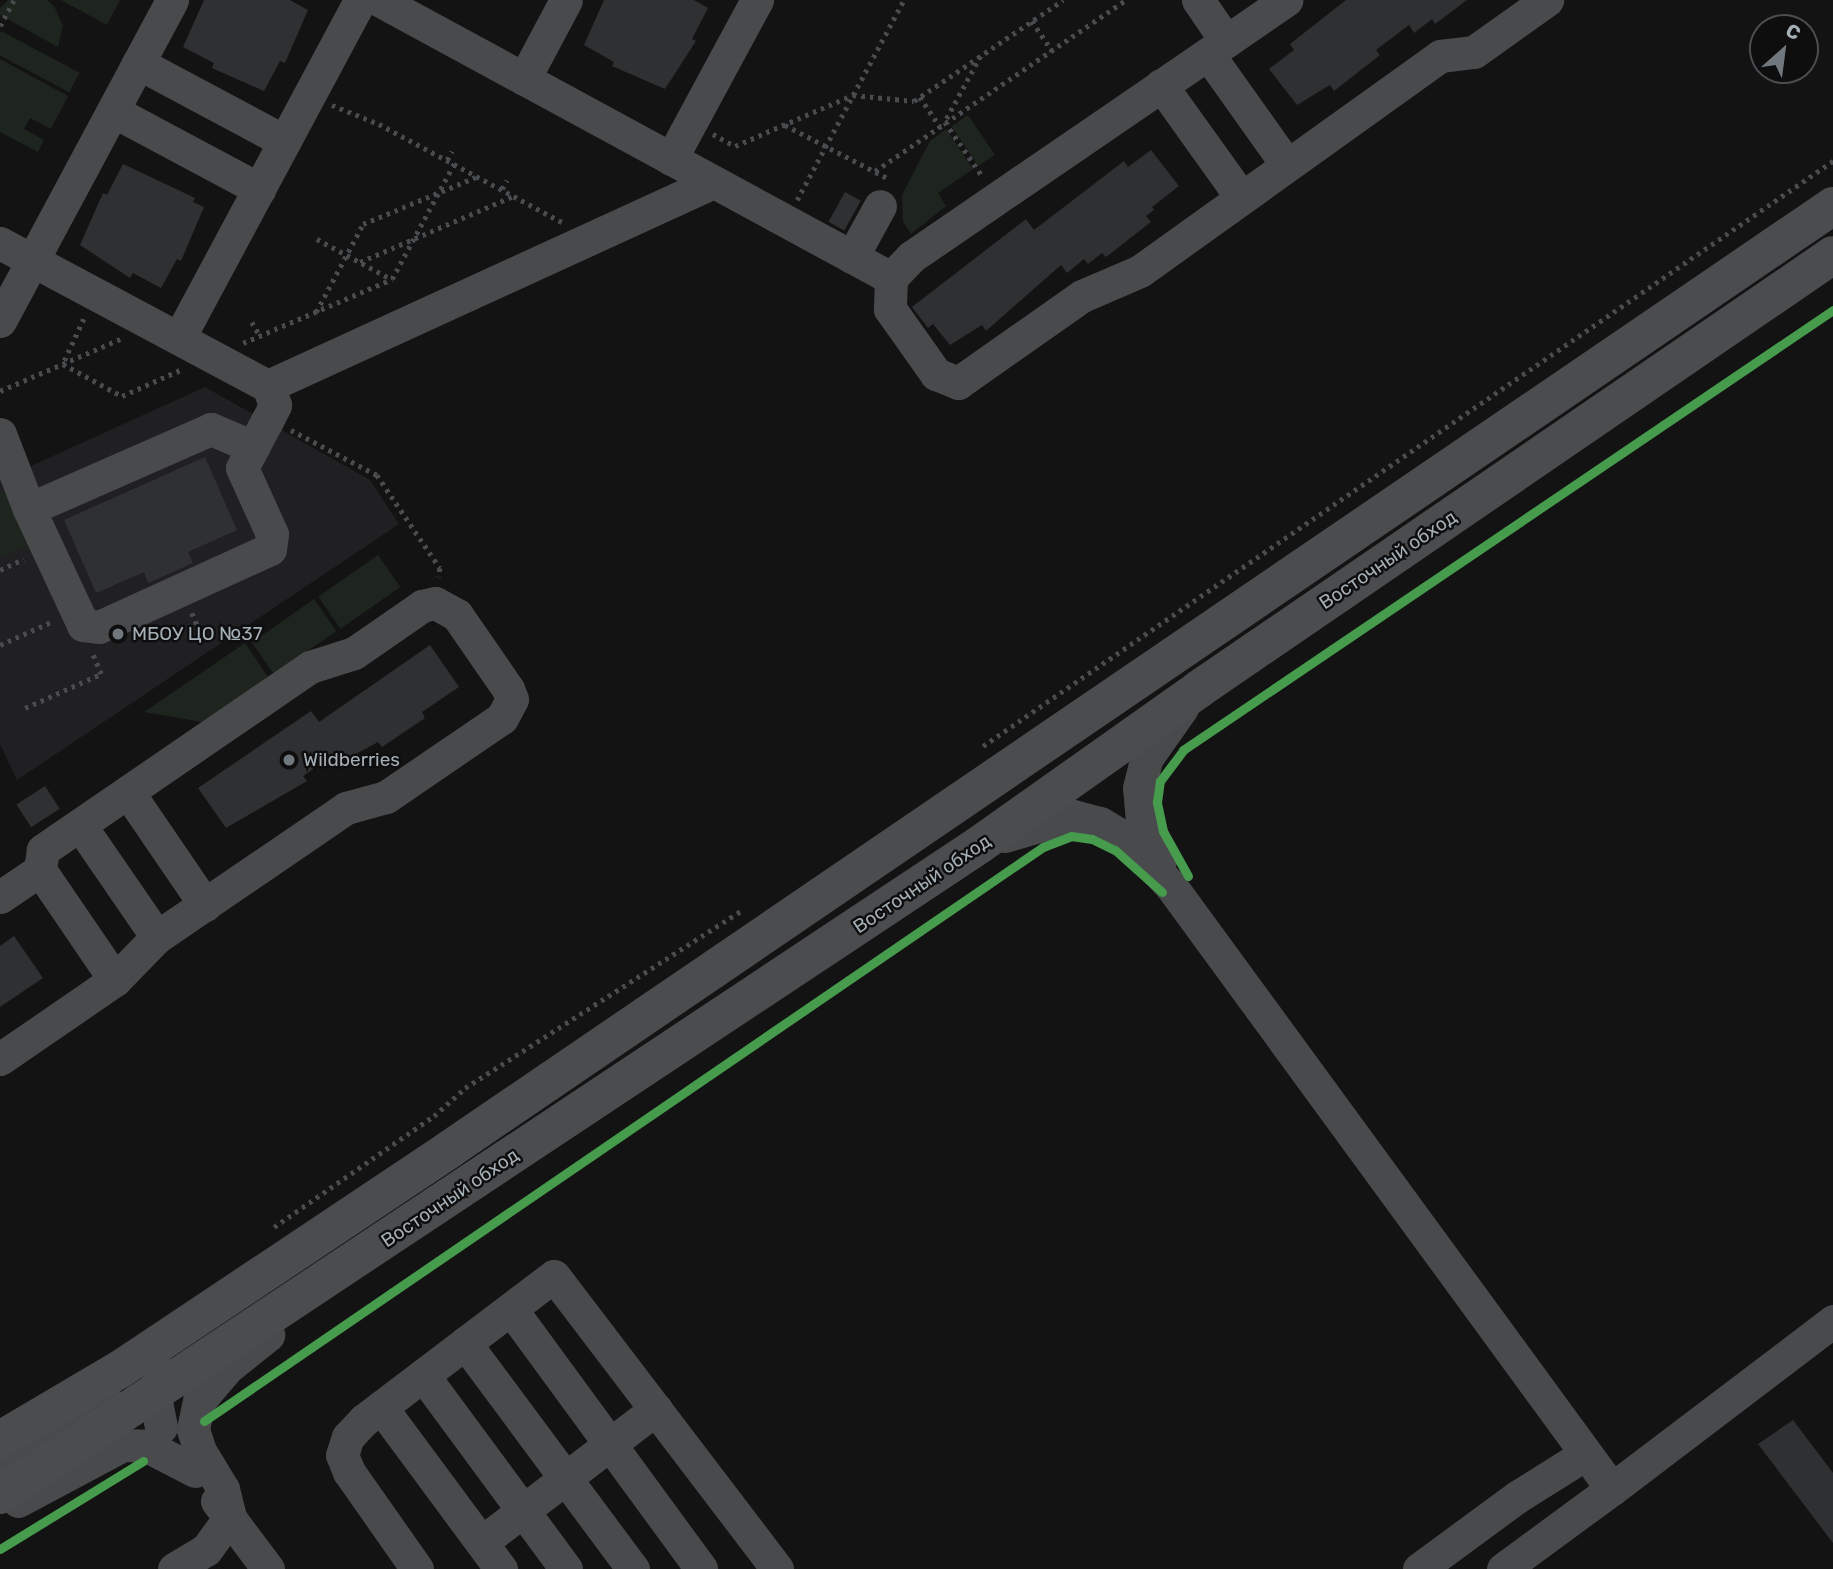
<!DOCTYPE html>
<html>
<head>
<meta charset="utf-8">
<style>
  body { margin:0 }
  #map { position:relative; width:1833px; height:1569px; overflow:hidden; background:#131314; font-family:Rubik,sans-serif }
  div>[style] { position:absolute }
  .built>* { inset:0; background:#202022 }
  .green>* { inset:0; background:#1e241e; transform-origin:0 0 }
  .building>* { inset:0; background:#2f3032; transform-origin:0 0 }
  .path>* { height:4.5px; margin-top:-2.25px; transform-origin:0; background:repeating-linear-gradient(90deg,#494c4e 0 3.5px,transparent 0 8.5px) }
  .minor>* { height:33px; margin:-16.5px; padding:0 16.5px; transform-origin:16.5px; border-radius:16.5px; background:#484a4c }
  .major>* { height:38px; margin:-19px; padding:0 19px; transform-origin:19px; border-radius:19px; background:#4a4c4e }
  .cycleway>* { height:9px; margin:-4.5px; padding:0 4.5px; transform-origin:4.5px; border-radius:4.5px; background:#469c4c }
  .dots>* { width:19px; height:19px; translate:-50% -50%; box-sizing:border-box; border:4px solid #0e0e0f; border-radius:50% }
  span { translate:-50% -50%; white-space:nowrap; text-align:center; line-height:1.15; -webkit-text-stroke:5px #0e0e0f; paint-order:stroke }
  .street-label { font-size:19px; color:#a4aeb5 }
  .poi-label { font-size:19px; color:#a4aeb5 }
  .left { translate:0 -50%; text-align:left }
  .north { position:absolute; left:1749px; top:14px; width:70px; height:70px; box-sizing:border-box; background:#0e0e0f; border:2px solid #4a4e51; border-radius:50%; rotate:28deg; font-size:19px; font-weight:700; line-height:28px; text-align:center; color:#a4aeb5 }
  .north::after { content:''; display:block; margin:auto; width:24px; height:32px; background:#71787d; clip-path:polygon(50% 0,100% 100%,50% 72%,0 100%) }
</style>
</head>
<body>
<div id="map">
  <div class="built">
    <i style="clip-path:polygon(205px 387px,370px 480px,399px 524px,17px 780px,0 744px,0 480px)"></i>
  </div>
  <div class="green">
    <i style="clip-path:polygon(8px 0,47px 0,54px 6px,63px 26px,58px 47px,0 15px,0 8px)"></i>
    <i style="clip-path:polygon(61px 0,120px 0,107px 25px)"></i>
    <i style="left:1px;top:31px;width:89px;height:22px;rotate:28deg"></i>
    <i style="clip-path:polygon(0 59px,68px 96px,51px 129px,30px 118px,24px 129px,44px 140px,38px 152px,0 132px)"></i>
    <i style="left:968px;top:115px;width:48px;height:20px;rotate:56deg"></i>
    <i style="clip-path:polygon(946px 129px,973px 169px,938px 193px,946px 206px,911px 234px,903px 222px,902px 195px,930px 141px)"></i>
    <i style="clip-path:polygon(9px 490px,33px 544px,0 558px,0 494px)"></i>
    <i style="left:378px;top:555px;width:39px;height:73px;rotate:55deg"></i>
    <i style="left:314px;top:599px;width:39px;height:76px;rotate:55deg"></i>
    <i style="clip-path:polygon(245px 643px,268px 677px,202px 722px,144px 712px)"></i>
  </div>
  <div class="building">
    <i style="clip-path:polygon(204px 0,290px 0,308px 10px,285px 63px,280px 61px,264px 91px,212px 68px,214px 63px,183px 47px)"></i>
    <i style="clip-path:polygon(604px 0,694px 0,708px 8px,692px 39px,696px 41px,665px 89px,612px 66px,614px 62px,584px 45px)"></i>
    <i style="clip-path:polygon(1346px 0,1467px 0,1435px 24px,1432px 19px,1414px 33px,1409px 25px,1376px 50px,1380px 55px,1334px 91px,1330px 85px,1297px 105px,1269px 69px,1294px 50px,1290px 44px)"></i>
    <i style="clip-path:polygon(1151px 150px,1179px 186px,1152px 207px,1154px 210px,1146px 216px,1151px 222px,1106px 257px,1102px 253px,1088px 264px,1084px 259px,1067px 273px,1061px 265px,986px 331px,982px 325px,950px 345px,933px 324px,928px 328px,912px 307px,1026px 219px,1034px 230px,1124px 161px,1128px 167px)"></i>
    <i style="clip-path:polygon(123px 164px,195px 198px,193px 202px,204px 207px,181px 261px,177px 259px,161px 288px,133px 273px,130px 278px,80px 245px,103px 193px,107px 195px)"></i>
    <i style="left:845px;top:192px;width:18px;height:34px;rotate:29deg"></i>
    <i style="clip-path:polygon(205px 457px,237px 530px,188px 552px,193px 563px,148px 583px,144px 572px,96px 593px,64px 520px)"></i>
    <i style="clip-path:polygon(430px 645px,459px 687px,422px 712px,425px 718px,382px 747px,378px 742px,345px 760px,339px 751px,303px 776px,307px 781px,226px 828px,198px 788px,311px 711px,319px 722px)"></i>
    <i style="left:45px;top:786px;width:27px;height:34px;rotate:57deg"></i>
    <i style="clip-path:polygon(14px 936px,43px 978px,0 1007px,0 946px)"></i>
    <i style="clip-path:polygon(1793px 1420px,1833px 1473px,1833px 1543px,1758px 1444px)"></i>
  </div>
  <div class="path">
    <i style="left:1032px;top:21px;width:36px;rotate:56deg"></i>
    <i style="left:0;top:26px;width:30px;rotate:-62deg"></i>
    <i style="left:981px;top:56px;width:75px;rotate:118.6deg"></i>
    <i style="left:945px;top:122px;width:67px;rotate:55.4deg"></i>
    <i style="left:920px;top:97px;width:36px;rotate:56deg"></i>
    <i style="left:332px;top:105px;width:51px;rotate:22deg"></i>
    <i style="left:379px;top:124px;width:210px;rotate:28.2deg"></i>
    <i style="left:785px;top:125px;width:117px;rotate:27.4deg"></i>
    <i style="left:713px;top:134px;width:25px;rotate:29deg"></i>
    <i style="left:735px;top:146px;width:129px;rotate:-23.4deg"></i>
    <i style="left:853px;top:95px;width:61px;rotate:5.6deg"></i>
    <i style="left:914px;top:101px;width:180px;rotate:-34.1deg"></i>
    <i style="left:447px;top:160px;width:10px;rotate:-61deg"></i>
    <i style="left:875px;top:171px;width:304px;rotate:-34.3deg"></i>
    <i style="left:502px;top:189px;width:10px;rotate:-61deg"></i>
    <i style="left:797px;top:200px;width:227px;rotate:-61.9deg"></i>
    <i style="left:317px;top:239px;width:84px;rotate:28.4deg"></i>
    <i style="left:360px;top:262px;width:167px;rotate:-23.3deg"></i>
    <i style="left:316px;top:312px;width:100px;rotate:-61.9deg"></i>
    <i style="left:363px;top:224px;width:122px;rotate:-22.6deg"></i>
    <i style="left:84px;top:319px;width:50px;rotate:115deg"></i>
    <i style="left:63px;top:364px;width:67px;rotate:28.5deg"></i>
    <i style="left:122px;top:396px;width:64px;rotate:-24.1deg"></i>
    <i style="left:252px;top:322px;width:16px;rotate:60deg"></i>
    <i style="left:243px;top:343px;width:162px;rotate:-23.2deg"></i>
    <i style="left:392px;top:279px;width:131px;rotate:-61.7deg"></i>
    <i style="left:0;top:391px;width:131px;rotate:-23.4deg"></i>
    <i style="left:291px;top:430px;width:97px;rotate:27.6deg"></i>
    <i style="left:377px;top:475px;width:112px;rotate:55.9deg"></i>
    <i style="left:440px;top:568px;width:9px;rotate:96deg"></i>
    <i style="left:0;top:570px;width:26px;rotate:-25deg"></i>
    <i style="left:192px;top:613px;width:13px;rotate:67deg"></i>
    <i style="left:0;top:645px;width:56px;rotate:-24.3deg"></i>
    <i style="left:25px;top:708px;width:83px;rotate:-24.1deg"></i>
    <i style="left:101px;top:674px;width:25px;rotate:-113deg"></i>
    <i style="left:983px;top:746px;width:1032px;rotate:-34.54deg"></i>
    <i style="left:274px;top:1227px;width:195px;rotate:-34.8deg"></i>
    <i style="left:434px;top:1116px;width:42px;rotate:-42.1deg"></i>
    <i style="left:465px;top:1088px;width:331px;rotate:-32.7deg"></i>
  </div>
  <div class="minor">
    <i style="left:379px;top:0;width:583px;rotate:28.5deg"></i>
    <i style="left:891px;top:278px;width:31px;rotate:92deg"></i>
    <i style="left:890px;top:309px;width:80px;rotate:54.7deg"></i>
    <i style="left:936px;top:374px;width:24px;rotate:22deg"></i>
    <i style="left:958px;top:383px;width:151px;rotate:-35.1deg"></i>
    <i style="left:1082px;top:296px;width:63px;rotate:-23.3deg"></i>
    <i style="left:1140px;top:271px;width:369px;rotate:-35.6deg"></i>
    <i style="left:1440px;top:56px;width:34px;rotate:-7deg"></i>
    <i style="left:1474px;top:52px;width:90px;rotate:-35.5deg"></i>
    <i style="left:1198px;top:0;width:50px;rotate:55.7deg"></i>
    <i style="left:1208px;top:54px;width:136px;rotate:54.6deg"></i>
    <i style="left:138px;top:63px;width:166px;rotate:28.1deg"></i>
    <i style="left:524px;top:79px;width:89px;rotate:-62deg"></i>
    <i style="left:1161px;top:85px;width:139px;rotate:54.4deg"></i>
    <i style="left:113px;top:111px;width:166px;rotate:28.1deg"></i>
    <i style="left:671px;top:159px;width:181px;rotate:-61.6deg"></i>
    <i style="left:0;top:243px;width:304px;rotate:28.1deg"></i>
    <i style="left:268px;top:386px;width:490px;rotate:-24.6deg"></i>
    <i style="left:852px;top:257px;width:58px;rotate:-61.2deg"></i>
    <i style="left:891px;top:278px;width:29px;rotate:-46deg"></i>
    <i style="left:911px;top:257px;width:455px;rotate:-34.4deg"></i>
    <i style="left:0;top:321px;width:364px;rotate:-61.8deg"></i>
    <i style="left:179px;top:338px;width:383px;rotate:-61.8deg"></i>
    <i style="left:0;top:434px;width:80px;rotate:68.9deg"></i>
    <i style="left:253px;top:447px;width:46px;rotate:-156.8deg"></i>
    <i style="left:211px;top:429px;width:199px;rotate:156.3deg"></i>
    <i style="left:29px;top:509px;width:128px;rotate:65deg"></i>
    <i style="left:83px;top:625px;width:16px;rotate:7deg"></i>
    <i style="left:99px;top:627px;width:188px;rotate:-24.5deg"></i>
    <i style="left:270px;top:549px;width:15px;rotate:-82deg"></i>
    <i style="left:272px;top:534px;width:72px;rotate:-114.4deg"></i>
    <i style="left:242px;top:468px;width:24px;rotate:-62deg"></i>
    <i style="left:253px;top:447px;width:30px;rotate:-62deg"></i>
    <i style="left:267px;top:421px;width:18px;rotate:-63deg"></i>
    <i style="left:275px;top:405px;width:20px;rotate:-110deg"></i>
    <i style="left:128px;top:792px;width:137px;rotate:55.7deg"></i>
    <i style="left:80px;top:825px;width:136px;rotate:55.5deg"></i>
    <i style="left:1005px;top:836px;width:71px;rotate:-16.4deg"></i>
    <i style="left:1073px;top:816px;width:28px;rotate:15deg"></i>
    <i style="left:1100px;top:823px;width:31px;rotate:31deg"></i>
    <i style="left:1127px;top:839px;width:64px;rotate:46.9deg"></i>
    <i style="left:1171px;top:886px;width:747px;rotate:53.82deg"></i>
    <i style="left:1612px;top:1489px;width:278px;rotate:-37.2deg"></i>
    <i style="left:1160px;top:861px;width:44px;rotate:-114.2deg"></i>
    <i style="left:1142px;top:821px;width:33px;rotate:-95deg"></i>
    <i style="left:1139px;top:788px;width:30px;rotate:-76deg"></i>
    <i style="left:1146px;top:759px;width:62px;rotate:-54.8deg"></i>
    <i style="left:0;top:897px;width:48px;rotate:-34deg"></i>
    <i style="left:0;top:1059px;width:140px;rotate:-34.5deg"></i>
    <i style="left:115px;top:980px;width:60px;rotate:-45.7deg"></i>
    <i style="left:157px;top:937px;width:229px;rotate:-34.3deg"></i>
    <i style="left:346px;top:808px;width:41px;rotate:-15.4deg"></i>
    <i style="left:386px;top:797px;width:140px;rotate:-34.3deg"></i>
    <i style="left:502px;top:718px;width:21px;rotate:-62deg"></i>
    <i style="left:512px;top:699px;width:11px;rotate:-112deg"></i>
    <i style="left:508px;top:689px;width:90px;rotate:-124.6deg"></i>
    <i style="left:457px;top:615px;width:25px;rotate:-151deg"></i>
    <i style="left:435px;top:603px;width:13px;rotate:167deg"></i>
    <i style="left:422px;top:606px;width:83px;rotate:145.3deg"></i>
    <i style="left:354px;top:653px;width:46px;rotate:162.3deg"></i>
    <i style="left:310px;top:667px;width:324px;rotate:145.6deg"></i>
    <i style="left:43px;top:850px;width:20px;rotate:99deg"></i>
    <i style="left:40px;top:870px;width:133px;rotate:55.7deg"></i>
    <i style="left:511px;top:1309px;width:322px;rotate:53.8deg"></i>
    <i style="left:465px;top:1343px;width:282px;rotate:53.4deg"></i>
    <i style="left:423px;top:1375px;width:241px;rotate:53.6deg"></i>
    <i style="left:381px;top:1407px;width:202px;rotate:53.5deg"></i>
    <i style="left:161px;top:1427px;width:36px;rotate:-101deg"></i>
    <i style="left:154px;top:1392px;width:21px;rotate:-71deg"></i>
    <i style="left:0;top:1462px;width:118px;rotate:-27.9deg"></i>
    <i style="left:104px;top:1407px;width:12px"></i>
    <i style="left:18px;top:1501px;width:119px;rotate:-28.1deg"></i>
    <i style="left:123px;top:1445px;width:24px;rotate:2deg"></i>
    <i style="left:147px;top:1446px;width:54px;rotate:27.5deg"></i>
    <i style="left:217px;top:1501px;width:85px;rotate:53.1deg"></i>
    <i style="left:482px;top:1542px;width:219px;rotate:-37.4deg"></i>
    <i style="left:174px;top:1569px;width:37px;rotate:-31deg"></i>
    <i style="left:206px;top:1550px;width:41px;rotate:-54deg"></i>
    <i style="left:230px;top:1517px;width:29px;rotate:-104deg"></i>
    <i style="left:223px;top:1489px;width:44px;rotate:-121.2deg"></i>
    <i style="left:200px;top:1451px;width:23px;rotate:-108deg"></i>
    <i style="left:193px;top:1429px;width:29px;rotate:-78deg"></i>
    <i style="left:199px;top:1401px;width:43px;rotate:-49.7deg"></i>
    <i style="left:227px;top:1368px;width:53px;rotate:-38.8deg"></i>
    <i style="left:417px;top:1569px;width:118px;rotate:-125deg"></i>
    <i style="left:349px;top:1472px;width:18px;rotate:-112deg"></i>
    <i style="left:342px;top:1455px;width:19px;rotate:-72deg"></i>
    <i style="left:348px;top:1437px;width:23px;rotate:-47deg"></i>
    <i style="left:364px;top:1420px;width:238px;rotate:-37.2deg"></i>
    <i style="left:554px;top:1276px;width:368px;rotate:52.7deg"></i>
    <i style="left:1419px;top:1569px;width:122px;rotate:-36.3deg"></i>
    <i style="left:1517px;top:1497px;width:79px;rotate:-32.1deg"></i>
    <i style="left:1503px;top:1569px;width:135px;rotate:-36.3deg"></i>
  </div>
  <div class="major">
    <i style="left:0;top:1440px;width:138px;rotate:-30.5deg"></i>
    <i style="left:119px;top:1370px;width:398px;rotate:-33.7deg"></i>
    <i style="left:450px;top:1149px;width:1674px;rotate:-34.29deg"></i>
    <i style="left:0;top:1495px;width:1175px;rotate:-33.58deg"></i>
    <i style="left:979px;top:845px;width:270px;rotate:-35.3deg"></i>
    <i style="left:1199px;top:689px;width:768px;rotate:-34.39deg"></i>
  </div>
  <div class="cycleway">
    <i style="left:1188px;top:876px;width:51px;rotate:-119.1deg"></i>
    <i style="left:1163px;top:831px;width:30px;rotate:-102deg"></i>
    <i style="left:1157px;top:802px;width:21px;rotate:-82deg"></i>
    <i style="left:1160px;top:781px;width:39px;rotate:-53deg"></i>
    <i style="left:1183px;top:750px;width:785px;rotate:-34.09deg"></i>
    <i style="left:204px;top:1421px;width:1017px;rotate:-34.38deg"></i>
    <i style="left:1043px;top:847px;width:30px;rotate:-21deg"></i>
    <i style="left:1071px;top:836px;width:21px;rotate:8deg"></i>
    <i style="left:1092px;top:839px;width:25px;rotate:26deg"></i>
    <i style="left:1115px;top:850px;width:63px;rotate:41.8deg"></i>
    <i style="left:0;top:1549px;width:168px;rotate:-31.6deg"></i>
  </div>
  <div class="dots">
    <i style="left:118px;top:634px;background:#71787d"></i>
    <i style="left:289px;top:760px;background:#71787d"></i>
  </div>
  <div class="street-label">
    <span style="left:1388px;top:560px;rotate:-34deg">Восточный обход</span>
    <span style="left:922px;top:884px;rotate:-34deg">Восточный обход</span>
    <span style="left:450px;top:1198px;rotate:-34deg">Восточный обход</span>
  </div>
  <div class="poi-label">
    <span class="left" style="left:132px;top:634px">МБОУ ЦО №37</span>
    <span class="left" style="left:303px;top:760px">Wildberries</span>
  </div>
  <div class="north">С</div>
</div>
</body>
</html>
